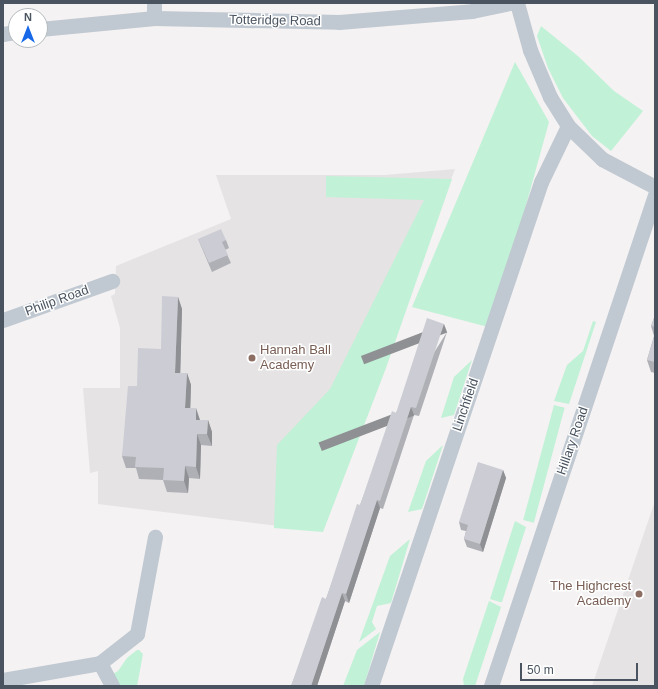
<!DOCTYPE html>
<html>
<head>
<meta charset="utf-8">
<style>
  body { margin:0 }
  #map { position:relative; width:658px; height:689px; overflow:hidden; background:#f4f2f2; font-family:Helvetica,sans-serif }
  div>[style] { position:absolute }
  .education>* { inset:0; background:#e5e3e4 }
  .green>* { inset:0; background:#c1f1d6; transform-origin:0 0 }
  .street>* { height:15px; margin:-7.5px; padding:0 7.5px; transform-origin:7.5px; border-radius:7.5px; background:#c0c8d1 }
  .wall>* { inset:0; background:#afb0b6 }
  .shaded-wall>* { inset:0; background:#8f9094; transform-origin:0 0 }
  .building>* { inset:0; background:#cccdd4 }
  .dots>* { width:11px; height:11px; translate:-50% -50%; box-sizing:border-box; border:2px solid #fff; border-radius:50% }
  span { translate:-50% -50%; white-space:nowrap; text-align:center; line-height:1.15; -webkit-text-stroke:3px #fff; paint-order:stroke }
  .street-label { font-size:13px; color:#495460 }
  .education-label { font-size:13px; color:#785e54 }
  .left { translate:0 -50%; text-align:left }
  .right { translate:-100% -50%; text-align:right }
  .frame { position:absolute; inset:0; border:4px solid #495460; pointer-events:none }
  .north { position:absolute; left:8px; top:8px; width:40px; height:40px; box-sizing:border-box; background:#fff; border:1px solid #b6bbbf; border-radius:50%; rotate:0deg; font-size:11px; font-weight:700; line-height:16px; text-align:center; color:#495460 }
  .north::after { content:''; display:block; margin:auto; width:14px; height:18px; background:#1869e8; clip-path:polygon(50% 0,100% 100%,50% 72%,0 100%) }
  .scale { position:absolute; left:520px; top:663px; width:118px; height:18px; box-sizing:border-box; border:2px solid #495460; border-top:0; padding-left:5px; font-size:12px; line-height:14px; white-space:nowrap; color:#495460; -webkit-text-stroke:3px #fff; paint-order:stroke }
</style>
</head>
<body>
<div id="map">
  <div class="education">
    <i style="clip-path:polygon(455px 169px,320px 531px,98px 504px,98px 471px,90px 473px,83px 388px,120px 388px,120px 328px,111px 296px,115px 294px,116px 266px,231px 219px,216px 175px,385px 175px)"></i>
    <i style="clip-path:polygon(655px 501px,655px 686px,592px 686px)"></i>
  </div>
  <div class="green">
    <i style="clip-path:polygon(541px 26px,579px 57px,614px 91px,643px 111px,611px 151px,592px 136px,563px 98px,548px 68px,537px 36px)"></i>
    <i style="clip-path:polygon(515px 62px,549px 122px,492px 328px,412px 307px)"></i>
    <i style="clip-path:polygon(326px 176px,452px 179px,386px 368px,323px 532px,274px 528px,277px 445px,330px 389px,424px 200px,326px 197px)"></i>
    <i style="clip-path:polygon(593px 321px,596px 322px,569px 404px,554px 401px,567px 365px,583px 351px)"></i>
    <i style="clip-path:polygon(472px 360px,454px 415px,441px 418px,454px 377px)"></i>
    <i style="left:554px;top:405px;width:11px;height:119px;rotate:15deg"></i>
    <i style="clip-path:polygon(443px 445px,422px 509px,408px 512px,426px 461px)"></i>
    <i style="clip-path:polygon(515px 521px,526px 527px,502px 602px,500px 602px,490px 599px)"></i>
    <i style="clip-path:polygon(410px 539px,391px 603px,377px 606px,372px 622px,376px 629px,359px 642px,390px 556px)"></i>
    <i style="clip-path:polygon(489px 601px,501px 607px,475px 686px,464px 686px,463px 679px)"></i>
    <i style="clip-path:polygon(380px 632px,364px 686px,343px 686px,357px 650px)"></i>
    <i style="clip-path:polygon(137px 650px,139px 650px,143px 654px,137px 686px,117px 686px,109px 676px,118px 671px,127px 658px)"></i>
  </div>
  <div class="street">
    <i style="left:517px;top:3px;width:49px;rotate:74.5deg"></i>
    <i style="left:530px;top:50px;width:51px;rotate:66.9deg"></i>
    <i style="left:550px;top:97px;width:34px;rotate:58deg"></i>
    <i style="left:568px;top:126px;width:47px;rotate:44.1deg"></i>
    <i style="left:602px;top:159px;width:60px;rotate:27.8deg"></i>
    <i style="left:154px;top:18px;width:15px;rotate:-90deg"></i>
    <i style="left:40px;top:29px;width:115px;rotate:-5.5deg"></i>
    <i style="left:154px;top:18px;width:185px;rotate:1.2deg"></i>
    <i style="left:339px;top:22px;width:133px;rotate:-4.7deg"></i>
    <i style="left:472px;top:11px;width:39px;rotate:-12deg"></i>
    <i style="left:3px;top:34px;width:13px;rotate:-9deg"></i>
    <i style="left:3px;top:320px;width:116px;rotate:-19.7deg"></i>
    <i style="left:100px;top:663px;width:26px;rotate:62deg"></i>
    <i style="left:3px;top:680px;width:98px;rotate:-9.9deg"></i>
    <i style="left:100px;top:663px;width:47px;rotate:-38.1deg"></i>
    <i style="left:137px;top:634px;width:99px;rotate:-79.5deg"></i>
    <i style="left:371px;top:686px;width:532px;rotate:-71.36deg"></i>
    <i style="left:541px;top:182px;width:62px;rotate:-64.3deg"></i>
    <i style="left:491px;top:686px;width:518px;rotate:-71.53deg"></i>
  </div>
  <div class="wall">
    <i style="clip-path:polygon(198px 239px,226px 240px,229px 248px,225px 250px,231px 263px,212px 272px)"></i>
    <i style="clip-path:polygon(178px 297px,182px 309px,180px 373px,187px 373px,191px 385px,190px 408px,200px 420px,208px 420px,212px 432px,212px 446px,201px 445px,200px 479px,189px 478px,188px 493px,167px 492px,163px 480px,139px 479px,136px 468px,126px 468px,122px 456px,137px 386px,161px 349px)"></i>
    <i style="clip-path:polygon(655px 315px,655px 373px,651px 372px,647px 360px,654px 336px,651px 326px)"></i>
    <i style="clip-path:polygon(447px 332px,419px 416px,414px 415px,383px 509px,380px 508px,349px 603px,345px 601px,317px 686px,291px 686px,326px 599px,360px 505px,396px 413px)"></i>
    <i style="clip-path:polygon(503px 470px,506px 478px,483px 552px,467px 547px,464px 539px,466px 531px,461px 530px,459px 522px)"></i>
  </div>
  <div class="shaded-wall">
    <i style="clip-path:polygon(178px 297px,182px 309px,180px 385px,175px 373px)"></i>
    <i style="left:444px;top:324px;width:9px;height:89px;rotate:69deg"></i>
    <i style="clip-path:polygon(187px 373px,191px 385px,190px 420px,185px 408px)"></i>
    <i style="left:411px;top:407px;width:9px;height:99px;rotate:69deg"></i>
    <i style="clip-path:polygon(196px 408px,200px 420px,196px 420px)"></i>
    <i style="clip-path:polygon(208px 420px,212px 432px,212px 446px,207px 434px)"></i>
    <i style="clip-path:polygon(197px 434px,201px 445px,200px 479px,196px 467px)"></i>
    <i style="clip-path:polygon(185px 466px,189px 478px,188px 493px,184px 481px)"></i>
    <i style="clip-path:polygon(503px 470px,506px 478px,483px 552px,480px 544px)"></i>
    <i style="clip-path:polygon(377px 500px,380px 508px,349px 603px,346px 594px)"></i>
    <i style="clip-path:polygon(342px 593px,345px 601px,317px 686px,311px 686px)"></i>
  </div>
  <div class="building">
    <i style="clip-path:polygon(221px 229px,226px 240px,222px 242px,228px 255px,209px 263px,198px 239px)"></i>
    <i style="clip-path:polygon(162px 296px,178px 297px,175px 373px,187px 373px,185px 408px,196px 408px,196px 420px,208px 420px,207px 434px,197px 434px,196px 467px,185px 466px,184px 481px,163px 480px,164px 468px,135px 467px,136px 457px,122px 456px,128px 386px,137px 386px,138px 348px,161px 349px)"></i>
    <i style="clip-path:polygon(655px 315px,655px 327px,651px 326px)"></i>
    <i style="clip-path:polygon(427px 318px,444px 324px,416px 408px,411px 407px,380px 501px,377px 500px,346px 594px,342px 593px,311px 686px,291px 686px,322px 597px,326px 599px,357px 504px,360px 505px,392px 411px,396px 413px)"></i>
    <i style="clip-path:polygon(655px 334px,655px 362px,647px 360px)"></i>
    <i style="clip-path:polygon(478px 462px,503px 470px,480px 544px,464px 539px,468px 525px,459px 522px)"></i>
  </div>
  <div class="dots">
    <i style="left:252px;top:358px;background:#8d6e63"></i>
    <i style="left:639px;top:594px;background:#8d6e63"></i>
  </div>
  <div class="street-label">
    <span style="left:275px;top:21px;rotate:1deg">Totteridge Road</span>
    <span style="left:57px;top:301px;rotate:-20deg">Philip Road</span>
    <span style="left:466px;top:405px;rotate:-71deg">Linchfield</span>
    <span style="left:573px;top:441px;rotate:-71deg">Hillary Road</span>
  </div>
  <div class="education-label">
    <span class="left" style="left:260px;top:358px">Hannah Ball<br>Academy</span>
    <span class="right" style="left:631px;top:594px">The Highcrest<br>Academy</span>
  </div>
  <div class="frame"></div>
  <div class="north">N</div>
  <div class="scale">50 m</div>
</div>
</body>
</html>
